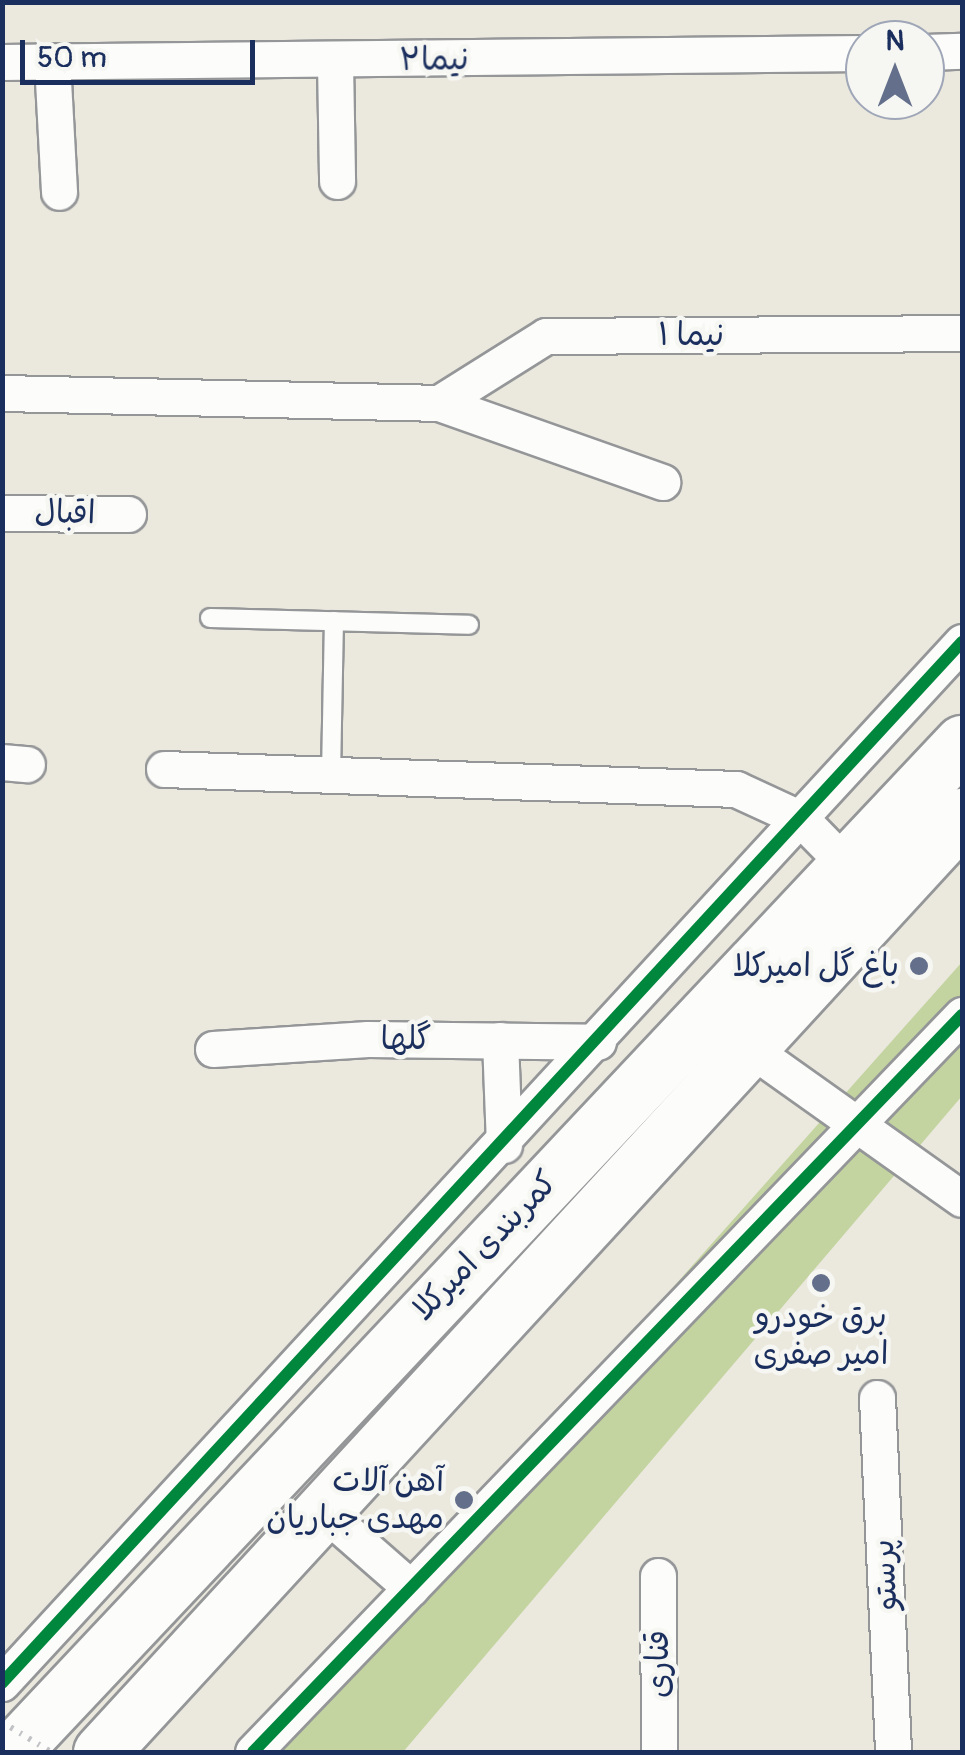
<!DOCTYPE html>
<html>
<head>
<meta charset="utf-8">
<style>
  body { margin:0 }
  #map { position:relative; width:965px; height:1755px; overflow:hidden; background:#ebe8de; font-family:Pangolin,"Playpen Sans Arabic",sans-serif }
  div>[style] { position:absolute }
  .green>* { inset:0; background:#c3d4a0 }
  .roads { filter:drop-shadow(2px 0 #949698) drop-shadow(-2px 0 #949698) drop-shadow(0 2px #949698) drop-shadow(0 -2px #949698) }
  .lane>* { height:18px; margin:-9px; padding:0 9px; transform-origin:9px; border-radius:9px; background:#fcfcfa }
  .street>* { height:35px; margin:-17.5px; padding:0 17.5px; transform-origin:17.5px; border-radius:17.5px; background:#fcfcfa }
  .highway>* { height:55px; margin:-27.5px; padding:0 27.5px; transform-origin:27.5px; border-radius:27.5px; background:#fcfcfa }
  .path-bridge>* { height:6px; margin-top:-3px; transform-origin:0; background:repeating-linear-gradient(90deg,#c0c1c4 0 2.5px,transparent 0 10.5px) }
  .cycleway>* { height:12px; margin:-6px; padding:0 6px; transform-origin:6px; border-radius:6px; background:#00873e }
  .dots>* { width:28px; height:28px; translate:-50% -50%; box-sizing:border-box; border:5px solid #f6f6f2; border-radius:50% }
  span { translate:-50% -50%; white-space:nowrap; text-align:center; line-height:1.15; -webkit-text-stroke:9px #f6f6f2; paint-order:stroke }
  .street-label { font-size:32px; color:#1b2f5e }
  .poi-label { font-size:32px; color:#1b2f5e }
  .right { translate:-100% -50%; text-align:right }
  .frame { position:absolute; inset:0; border:5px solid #1b2f5e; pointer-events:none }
  .north { position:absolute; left:845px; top:20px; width:100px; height:100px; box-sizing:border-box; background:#f6f6f2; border:2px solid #9ea6b7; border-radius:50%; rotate:0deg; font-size:28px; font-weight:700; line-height:40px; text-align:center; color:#1b2f5e }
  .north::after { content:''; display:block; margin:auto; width:35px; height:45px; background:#64708b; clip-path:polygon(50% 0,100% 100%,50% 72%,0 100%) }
  .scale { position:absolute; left:20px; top:40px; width:235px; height:45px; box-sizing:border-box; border:5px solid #1b2f5e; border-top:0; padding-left:12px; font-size:30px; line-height:35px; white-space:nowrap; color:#1b2f5e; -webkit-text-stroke:8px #f6f6f2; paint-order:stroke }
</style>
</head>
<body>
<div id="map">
  <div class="green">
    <i style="clip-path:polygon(962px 962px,962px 1096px,403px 1752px,262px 1750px)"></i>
  </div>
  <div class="roads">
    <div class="lane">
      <i style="left:210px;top:618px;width:259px;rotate:1.5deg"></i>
      <i style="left:331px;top:775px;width:154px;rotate:-88.9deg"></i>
    </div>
    <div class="street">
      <i style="left:925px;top:52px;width:37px;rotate:-2deg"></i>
      <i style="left:2px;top:62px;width:863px;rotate:-0.6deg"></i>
      <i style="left:52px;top:62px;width:130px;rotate:86.9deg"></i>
      <i style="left:335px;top:62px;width:119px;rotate:89deg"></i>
      <i style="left:2px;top:393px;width:437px;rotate:1.3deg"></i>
      <i style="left:439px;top:403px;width:237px;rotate:19.5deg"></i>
      <i style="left:439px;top:403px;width:126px;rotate:-32.1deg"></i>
      <i style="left:546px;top:336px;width:416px;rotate:-0.4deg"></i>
      <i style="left:2px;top:513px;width:126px;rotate:0.5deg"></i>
      <i style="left:2px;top:762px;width:25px;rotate:5deg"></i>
      <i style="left:164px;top:769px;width:572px;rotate:2deg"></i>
      <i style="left:736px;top:789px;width:72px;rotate:24.8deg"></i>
      <i style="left:801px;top:819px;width:67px;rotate:45.6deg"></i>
      <i style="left:500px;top:1040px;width:105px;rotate:87.8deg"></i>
      <i style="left:748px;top:1047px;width:262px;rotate:35.4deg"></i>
      <i style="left:213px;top:1049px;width:155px;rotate:-3.7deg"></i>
      <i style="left:368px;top:1039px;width:230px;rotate:0.7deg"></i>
      <i style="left:877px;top:1398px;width:354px;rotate:87.4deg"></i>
      <i style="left:323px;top:1511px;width:117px;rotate:41.2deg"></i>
      <i style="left:658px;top:1576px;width:176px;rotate:89.7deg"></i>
      <i style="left:2px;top:1683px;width:1416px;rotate:-47.32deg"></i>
      <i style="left:253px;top:1752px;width:1023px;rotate:-46.11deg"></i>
    </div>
    <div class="highway">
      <i style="left:12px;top:1752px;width:1386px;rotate:-46.73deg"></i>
      <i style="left:101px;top:1752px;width:1272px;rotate:-47.39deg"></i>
    </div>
  </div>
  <div class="path-bridge">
    <i style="left:2px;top:1722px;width:57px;rotate:31.5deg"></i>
  </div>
  <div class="cycleway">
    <i style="left:2px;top:1683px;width:1416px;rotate:-47.32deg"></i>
    <i style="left:253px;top:1752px;width:1023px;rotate:-46.11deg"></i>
  </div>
  <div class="dots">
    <i style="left:919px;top:966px;background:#64708b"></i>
    <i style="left:821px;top:1283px;background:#64708b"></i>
    <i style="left:464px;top:1500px;background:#64708b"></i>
  </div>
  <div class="street-label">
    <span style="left:434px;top:60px;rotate:-1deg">نیما۲</span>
    <span style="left:691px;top:335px">نیما ۱</span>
    <span style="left:65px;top:513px;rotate:1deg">اقبال</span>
    <span style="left:406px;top:1039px">گلها</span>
    <span style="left:485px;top:1246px;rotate:-46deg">کمربندی امیرکلا</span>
    <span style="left:885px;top:1575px;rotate:-93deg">پرستو</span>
    <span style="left:658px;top:1664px;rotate:-90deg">قناری</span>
  </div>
  <div class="poi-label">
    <span class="right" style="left:899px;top:966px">باغ گل امیرکلا</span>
    <span style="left:821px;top:1336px">برق خودرو<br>امیر صفری</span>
    <span class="right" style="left:444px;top:1500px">آهن آلات<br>مهدی جباریان</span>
  </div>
  <div class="frame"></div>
  <div class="north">N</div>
  <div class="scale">50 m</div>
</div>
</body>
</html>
